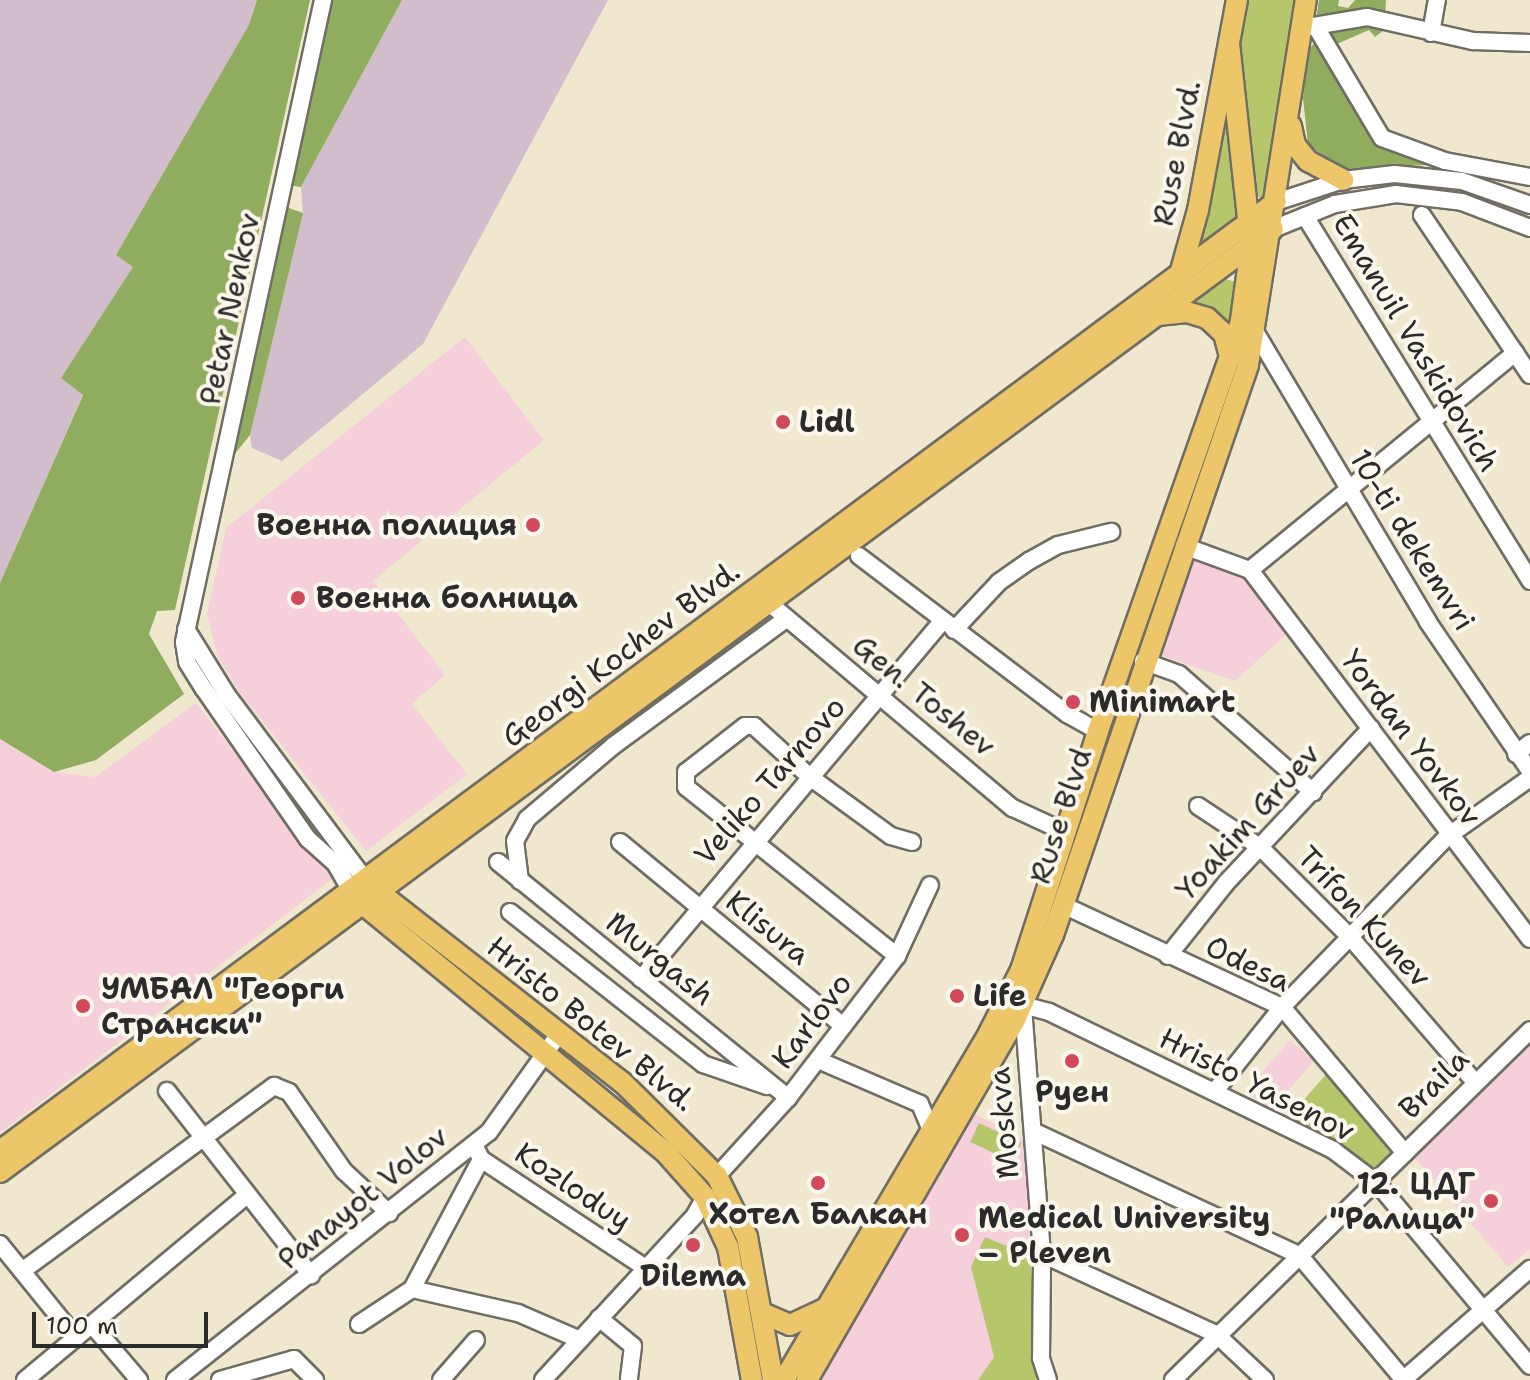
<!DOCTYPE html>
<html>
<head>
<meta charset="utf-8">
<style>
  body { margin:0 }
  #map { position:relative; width:1530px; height:1380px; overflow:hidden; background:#f0e8ce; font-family:"Shantell Sans",sans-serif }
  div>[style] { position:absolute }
  .built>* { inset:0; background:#f5cfda; transform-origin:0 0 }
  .industrial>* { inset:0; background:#d1bdcb }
  .green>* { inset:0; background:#b5c76a; transform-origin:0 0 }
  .forest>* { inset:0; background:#90ac5e }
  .roads { filter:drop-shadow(2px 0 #706d64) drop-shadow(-2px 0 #706d64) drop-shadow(0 2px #706d64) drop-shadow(0 -2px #706d64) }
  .minor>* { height:16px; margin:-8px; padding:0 8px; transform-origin:8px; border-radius:8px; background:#fff }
  .major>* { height:20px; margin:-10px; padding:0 10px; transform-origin:10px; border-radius:10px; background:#ecc669 }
  .dots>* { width:22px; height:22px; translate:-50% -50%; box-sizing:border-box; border:4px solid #fbf7ec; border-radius:50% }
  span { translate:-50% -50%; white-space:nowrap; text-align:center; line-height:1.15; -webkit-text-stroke:8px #fbf7ec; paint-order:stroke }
  .street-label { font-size:30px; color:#2b2b2b }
  .poi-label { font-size:30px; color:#2b2b2b; font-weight:700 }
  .left { translate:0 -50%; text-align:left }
  .right { translate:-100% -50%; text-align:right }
  .scale { position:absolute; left:32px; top:1312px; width:176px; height:36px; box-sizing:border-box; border:4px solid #2b2b2b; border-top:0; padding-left:10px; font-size:24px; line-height:28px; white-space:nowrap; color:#2b2b2b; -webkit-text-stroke:6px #fbf7ec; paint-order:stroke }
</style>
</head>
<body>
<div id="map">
  <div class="built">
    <i style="clip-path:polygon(465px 337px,544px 440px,373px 581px,445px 675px,412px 704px,467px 774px,366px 851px,240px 693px,217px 655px,207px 614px,226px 528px)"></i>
    <i style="clip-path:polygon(1184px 546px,1250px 570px,1293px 628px,1235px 681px,1146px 650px)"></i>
    <i style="clip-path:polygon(196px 703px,332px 879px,0 1133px,0 739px,54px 772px,95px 777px)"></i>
    <i style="left:1290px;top:1040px;width:32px;height:67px;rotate:41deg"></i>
    <i style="clip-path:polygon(1530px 1041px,1530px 1249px,1508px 1267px,1411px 1154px)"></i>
    <i style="clip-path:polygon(963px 1108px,1027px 1141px,1036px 1380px,810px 1380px)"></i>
  </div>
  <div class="industrial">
    <i style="clip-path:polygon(0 0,257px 0,250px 25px,116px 255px,134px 266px,61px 378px,83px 394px,0 583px)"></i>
    <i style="clip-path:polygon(402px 0,608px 0,423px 344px,282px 461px,252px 448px,250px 435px,303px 213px,301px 187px)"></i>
  </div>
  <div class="green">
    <i style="clip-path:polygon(1243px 0,1298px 0,1263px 201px,1256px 194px,1239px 88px,1238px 22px)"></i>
    <i style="clip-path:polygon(1226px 112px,1239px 214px,1203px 246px,1200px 236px)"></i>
    <i style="clip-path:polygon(1225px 279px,1236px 282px,1239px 289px,1233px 328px,1193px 304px)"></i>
    <i style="clip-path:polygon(1329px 1071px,1400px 1153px,1377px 1178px,1287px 1119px)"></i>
    <i style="left:979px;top:1123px;width:47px;height:21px;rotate:25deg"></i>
    <i style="clip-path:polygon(985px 1237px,1031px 1256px,1036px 1380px,978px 1380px,994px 1357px,971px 1267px)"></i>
  </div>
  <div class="forest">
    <i style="clip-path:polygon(257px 0,310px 0,175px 610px,157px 611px,149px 634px,184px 694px,96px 760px,54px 772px,0 739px,0 583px,83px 395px,61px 378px,133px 267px,116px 255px,249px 25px)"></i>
    <i style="clip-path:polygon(320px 0,402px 0,301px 187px,281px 184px)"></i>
    <i style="clip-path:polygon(1319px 0,1339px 0,1338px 6px,1348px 8px,1355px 0,1386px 0,1384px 30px,1375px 37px,1369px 30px,1337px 44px,1316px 20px)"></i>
    <i style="clip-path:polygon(1318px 39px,1376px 138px,1442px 164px,1345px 170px,1308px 145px,1303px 98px,1309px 49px)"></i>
    <i style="clip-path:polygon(283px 206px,303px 213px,250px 435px,234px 455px,226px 451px)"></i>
  </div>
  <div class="roads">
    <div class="minor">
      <i style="left:323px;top:0;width:657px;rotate:102.22deg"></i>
      <i style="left:184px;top:642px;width:20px;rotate:81deg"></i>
      <i style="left:187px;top:662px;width:32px;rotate:58deg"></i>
      <i style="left:204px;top:689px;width:183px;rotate:55.3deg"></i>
      <i style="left:308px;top:839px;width:36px;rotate:42deg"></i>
      <i style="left:335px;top:863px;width:34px;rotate:60deg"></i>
      <i style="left:1308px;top:27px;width:60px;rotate:-9.6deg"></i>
      <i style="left:1367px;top:17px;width:109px;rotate:12.8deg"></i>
      <i style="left:1473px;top:41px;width:57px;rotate:2deg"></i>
      <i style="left:1316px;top:27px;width:129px;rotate:59.3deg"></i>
      <i style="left:1382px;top:138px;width:67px;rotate:20.1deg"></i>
      <i style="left:1445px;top:161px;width:86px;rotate:10.7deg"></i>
      <i style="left:1431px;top:33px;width:34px;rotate:-80deg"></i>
      <i style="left:1276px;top:202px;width:71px;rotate:-18.2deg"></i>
      <i style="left:1343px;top:180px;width:52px;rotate:-6.6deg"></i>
      <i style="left:1395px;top:174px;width:67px;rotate:6deg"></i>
      <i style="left:1462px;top:181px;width:72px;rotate:19.4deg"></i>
      <i style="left:1422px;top:215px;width:193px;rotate:56deg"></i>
      <i style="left:1305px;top:216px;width:429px;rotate:58.3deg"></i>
      <i style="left:1273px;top:229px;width:67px;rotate:-22deg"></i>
      <i style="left:1335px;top:204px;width:62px;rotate:-9.3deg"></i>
      <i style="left:1396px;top:194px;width:66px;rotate:6.9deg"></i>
      <i style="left:1462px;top:202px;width:73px;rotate:20.9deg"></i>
      <i style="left:1256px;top:333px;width:336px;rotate:59.2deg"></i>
      <i style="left:1428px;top:622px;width:181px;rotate:55.6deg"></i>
      <i style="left:1184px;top:546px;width:70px;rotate:20deg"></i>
      <i style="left:1250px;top:570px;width:343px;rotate:-39.3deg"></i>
      <i style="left:859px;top:556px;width:261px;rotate:37.2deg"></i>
      <i style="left:1067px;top:714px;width:35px;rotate:29deg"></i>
      <i style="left:1250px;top:570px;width:463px;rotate:52.8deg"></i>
      <i style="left:762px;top:597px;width:328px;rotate:40.1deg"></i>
      <i style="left:1013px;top:808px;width:57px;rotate:24.8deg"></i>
      <i style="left:186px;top:629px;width:78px;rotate:58.2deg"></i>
      <i style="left:227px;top:695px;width:234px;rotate:53.2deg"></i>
      <i style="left:954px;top:630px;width:66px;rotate:-46.8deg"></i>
      <i style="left:999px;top:582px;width:37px;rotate:-35deg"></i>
      <i style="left:1029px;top:561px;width:33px;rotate:-29deg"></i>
      <i style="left:1058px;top:545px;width:55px;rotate:-13.8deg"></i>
      <i style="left:1143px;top:661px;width:38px;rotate:20deg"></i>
      <i style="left:1179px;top:674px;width:179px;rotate:41.4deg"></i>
      <i style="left:1516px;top:754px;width:18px;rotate:-38deg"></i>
      <i style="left:1198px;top:806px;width:74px;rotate:33.5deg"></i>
      <i style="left:1260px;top:847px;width:129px;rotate:45deg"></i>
      <i style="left:1351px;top:938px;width:190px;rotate:49.3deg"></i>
      <i style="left:620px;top:842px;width:289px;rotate:39.5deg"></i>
      <i style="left:498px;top:862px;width:374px;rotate:39.1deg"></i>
      <i style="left:520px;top:881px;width:40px;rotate:-97.1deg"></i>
      <i style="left:515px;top:841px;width:25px;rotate:-61deg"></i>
      <i style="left:527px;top:819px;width:113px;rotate:-40.3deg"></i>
      <i style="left:613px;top:746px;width:215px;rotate:-36.3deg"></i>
      <i style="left:1063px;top:905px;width:242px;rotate:25deg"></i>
      <i style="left:1282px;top:1007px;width:191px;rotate:49.9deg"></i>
      <i style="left:510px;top:912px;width:246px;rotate:38.2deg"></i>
      <i style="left:703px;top:1064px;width:68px;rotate:19deg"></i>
      <i style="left:897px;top:956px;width:270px;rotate:-141.3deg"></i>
      <i style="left:686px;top:787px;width:15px;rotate:-90deg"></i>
      <i style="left:686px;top:772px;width:75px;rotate:-37.9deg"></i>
      <i style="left:745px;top:726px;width:9px"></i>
      <i style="left:754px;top:726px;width:76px;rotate:42.3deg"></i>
      <i style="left:810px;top:777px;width:100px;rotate:36.1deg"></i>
      <i style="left:891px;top:836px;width:22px;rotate:16deg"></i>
      <i style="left:1168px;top:956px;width:93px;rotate:-51.5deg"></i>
      <i style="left:1226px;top:883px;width:212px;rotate:-46.9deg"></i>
      <i style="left:641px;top:979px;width:468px;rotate:-49.9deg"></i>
      <i style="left:818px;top:1060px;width:111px;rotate:23.3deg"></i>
      <i style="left:920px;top:1104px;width:28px;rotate:67deg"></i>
      <i style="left:167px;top:1091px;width:234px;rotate:52deg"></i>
      <i style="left:1215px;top:1091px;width:107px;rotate:-51.4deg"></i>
      <i style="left:1282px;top:1007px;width:238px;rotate:-45.9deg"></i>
      <i style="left:1448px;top:836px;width:100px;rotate:-35.3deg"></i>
      <i style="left:1035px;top:1132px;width:291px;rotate:25deg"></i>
      <i style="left:1299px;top:1255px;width:163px;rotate:50deg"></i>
      <i style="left:474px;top:1145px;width:16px;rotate:63deg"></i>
      <i style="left:481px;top:1159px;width:199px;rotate:33.5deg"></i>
      <i style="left:717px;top:1176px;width:105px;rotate:-47.7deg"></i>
      <i style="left:788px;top:1098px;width:179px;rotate:-52.5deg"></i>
      <i style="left:897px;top:956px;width:78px;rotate:-65.1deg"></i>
      <i style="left:0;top:1244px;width:121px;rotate:51deg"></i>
      <i style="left:1042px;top:1254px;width:192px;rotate:24.7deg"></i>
      <i style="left:1216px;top:1334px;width:67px;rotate:43.2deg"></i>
      <i style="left:22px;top:1271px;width:313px;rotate:-36.3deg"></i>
      <i style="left:274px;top:1086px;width:16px;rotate:22deg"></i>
      <i style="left:289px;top:1092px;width:96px;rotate:55.2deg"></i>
      <i style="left:344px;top:1171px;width:62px;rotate:43deg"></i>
      <i style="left:412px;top:1289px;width:109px;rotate:12.8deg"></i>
      <i style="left:518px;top:1313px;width:65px;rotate:23.4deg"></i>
      <i style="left:599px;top:1318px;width:44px;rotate:39.5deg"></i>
      <i style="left:633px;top:1346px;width:34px;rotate:97deg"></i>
      <i style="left:359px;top:1324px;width:64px;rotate:-33.4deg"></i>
      <i style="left:412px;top:1289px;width:147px;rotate:-62deg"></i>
      <i style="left:94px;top:1327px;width:70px;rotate:49.7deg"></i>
      <i style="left:25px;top:1380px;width:288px;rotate:-39.8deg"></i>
      <i style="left:175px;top:1380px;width:400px;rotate:-38.3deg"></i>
      <i style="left:489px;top:1132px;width:120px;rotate:-54.5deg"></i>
      <i style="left:220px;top:1380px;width:77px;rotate:-15.8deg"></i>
      <i style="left:294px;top:1359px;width:30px;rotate:45deg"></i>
      <i style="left:441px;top:1380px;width:53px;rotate:-48.8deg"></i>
      <i style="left:543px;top:1380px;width:224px;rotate:-47.3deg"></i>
      <i style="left:695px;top:1215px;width:21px;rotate:-61deg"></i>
      <i style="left:1048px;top:1380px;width:23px;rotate:-108deg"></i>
      <i style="left:1041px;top:1358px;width:104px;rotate:-89.4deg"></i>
      <i style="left:1042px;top:1254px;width:250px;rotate:-94.4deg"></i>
      <i style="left:1023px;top:1005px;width:27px;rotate:15deg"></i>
      <i style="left:1049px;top:1012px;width:316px;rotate:25.9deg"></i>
      <i style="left:1333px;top:1150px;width:56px;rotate:37.1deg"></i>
      <i style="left:1378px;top:1184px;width:237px;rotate:50.1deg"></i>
      <i style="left:1173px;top:1380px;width:500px;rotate:-44.4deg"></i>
      <i style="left:1403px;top:1380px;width:169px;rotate:-41.2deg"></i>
    </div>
    <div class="major">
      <i style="left:1291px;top:126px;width:19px;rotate:78deg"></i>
      <i style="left:1295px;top:145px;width:21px;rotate:51deg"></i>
      <i style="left:1308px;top:161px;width:40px;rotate:28deg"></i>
      <i style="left:1180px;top:274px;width:66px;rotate:-74.3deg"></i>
      <i style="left:1198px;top:210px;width:214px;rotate:-79.5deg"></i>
      <i style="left:1158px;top:315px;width:29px;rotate:-6deg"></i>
      <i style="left:1187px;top:312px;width:21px;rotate:17deg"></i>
      <i style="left:1207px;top:318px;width:23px;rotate:43deg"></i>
      <i style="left:1224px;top:334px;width:24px;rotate:75deg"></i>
      <i style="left:372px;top:887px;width:317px;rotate:38deg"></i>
      <i style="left:622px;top:1082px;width:134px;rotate:44.7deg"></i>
      <i style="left:717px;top:1176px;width:68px;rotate:63.8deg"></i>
      <i style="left:747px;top:1237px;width:145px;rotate:79.7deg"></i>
      <i style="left:357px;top:899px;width:400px;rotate:39.4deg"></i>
      <i style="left:666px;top:1153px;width:59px;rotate:48.4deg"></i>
      <i style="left:705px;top:1197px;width:55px;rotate:65.3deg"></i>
      <i style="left:728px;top:1247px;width:135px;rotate:79.8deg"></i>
      <i style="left:0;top:1151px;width:1590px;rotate:-36.64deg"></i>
      <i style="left:0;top:1172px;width:1584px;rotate:-36.53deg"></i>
      <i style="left:762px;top:1313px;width:30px;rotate:23deg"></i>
      <i style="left:790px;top:1325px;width:38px;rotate:-25deg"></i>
      <i style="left:784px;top:1380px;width:403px;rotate:-59.4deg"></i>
      <i style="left:989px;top:1033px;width:71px;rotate:-63.1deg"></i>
      <i style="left:1021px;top:970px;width:251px;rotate:-72.1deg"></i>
      <i style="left:1098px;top:731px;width:397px;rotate:-70.6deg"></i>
      <i style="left:1230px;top:357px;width:39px;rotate:-73deg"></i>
      <i style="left:1241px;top:320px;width:75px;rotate:-82.3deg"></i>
      <i style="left:1251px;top:246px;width:204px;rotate:-96.2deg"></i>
      <i style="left:807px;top:1380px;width:414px;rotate:-60deg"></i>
      <i style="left:1014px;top:1022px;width:95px;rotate:-65.9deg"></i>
      <i style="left:1053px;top:935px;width:602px;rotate:-71.11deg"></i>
      <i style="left:1248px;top:365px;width:370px;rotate:-81deg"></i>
    </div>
  </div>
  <div class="dots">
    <i style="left:783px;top:422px;background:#d1495b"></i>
    <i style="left:533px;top:525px;background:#d1495b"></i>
    <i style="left:298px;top:598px;background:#d1495b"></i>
    <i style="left:1073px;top:702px;background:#d1495b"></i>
    <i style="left:957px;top:996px;background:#d1495b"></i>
    <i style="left:83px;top:1006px;background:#d1495b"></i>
    <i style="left:1072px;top:1061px;background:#d1495b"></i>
    <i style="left:818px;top:1183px;background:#d1495b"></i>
    <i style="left:1491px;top:1201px;background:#d1495b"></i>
    <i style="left:962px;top:1235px;background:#d1495b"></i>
    <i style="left:693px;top:1245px;background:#d1495b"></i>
  </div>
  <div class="street-label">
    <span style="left:1177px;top:153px;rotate:-79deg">Ruse Blvd.</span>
    <span style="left:230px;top:309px;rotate:-78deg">Petar Nenkov</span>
    <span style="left:1416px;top:343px;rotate:59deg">Emanuil Vaskidovich</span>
    <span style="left:1412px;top:540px;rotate:58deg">10-ti dekemvri</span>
    <span style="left:621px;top:654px;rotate:-37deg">Georgi Kochev Blvd.</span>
    <span style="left:924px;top:696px;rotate:39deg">Gen. Toshev</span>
    <span style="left:1411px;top:738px;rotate:53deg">Yordan Yovkov</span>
    <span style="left:770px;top:781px;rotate:-49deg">Veliko Tarnovo</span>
    <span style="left:1061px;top:816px;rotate:-72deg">Ruse Blvd</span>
    <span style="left:1248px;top:822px;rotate:-48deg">Yoakim Gruev</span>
    <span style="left:1364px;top:917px;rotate:47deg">Trifon Kunev</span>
    <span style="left:768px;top:928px;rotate:39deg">Klisura</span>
    <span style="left:660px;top:959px;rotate:39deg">Murgash</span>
    <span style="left:1248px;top:964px;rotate:26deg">Odesa</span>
    <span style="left:812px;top:1021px;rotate:-53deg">Karlovo</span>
    <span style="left:591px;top:1024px;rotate:39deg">Hristo Botev Blvd.</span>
    <span style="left:1434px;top:1084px;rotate:-45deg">Braila</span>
    <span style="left:1257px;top:1085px;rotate:27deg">Hristo Yasenov</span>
    <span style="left:1004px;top:1123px;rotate:-95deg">Moskva</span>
    <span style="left:573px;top:1187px;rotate:34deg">Kozloduy</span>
    <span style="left:363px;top:1198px;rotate:-39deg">Panayot Volov</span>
  </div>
  <div class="poi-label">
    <span class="left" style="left:799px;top:422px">Lidl</span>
    <span class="right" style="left:517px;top:525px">Военна полиция</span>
    <span class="left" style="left:316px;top:598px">Военна болница</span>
    <span class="left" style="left:1089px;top:702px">Minimart</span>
    <span class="left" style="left:101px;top:1006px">УМБАЛ "Георги<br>Странски"</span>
    <span class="left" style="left:973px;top:996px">Life</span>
    <span style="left:1072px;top:1092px">Руен</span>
    <span class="right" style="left:1475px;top:1201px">12. ЦДГ<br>"Ралица"</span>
    <span style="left:818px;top:1214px">Хотел Балкан</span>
    <span class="left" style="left:978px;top:1235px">Medical University<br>– Pleven</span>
    <span style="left:693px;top:1276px">Dilema</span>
  </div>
  <div class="scale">100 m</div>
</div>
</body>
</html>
